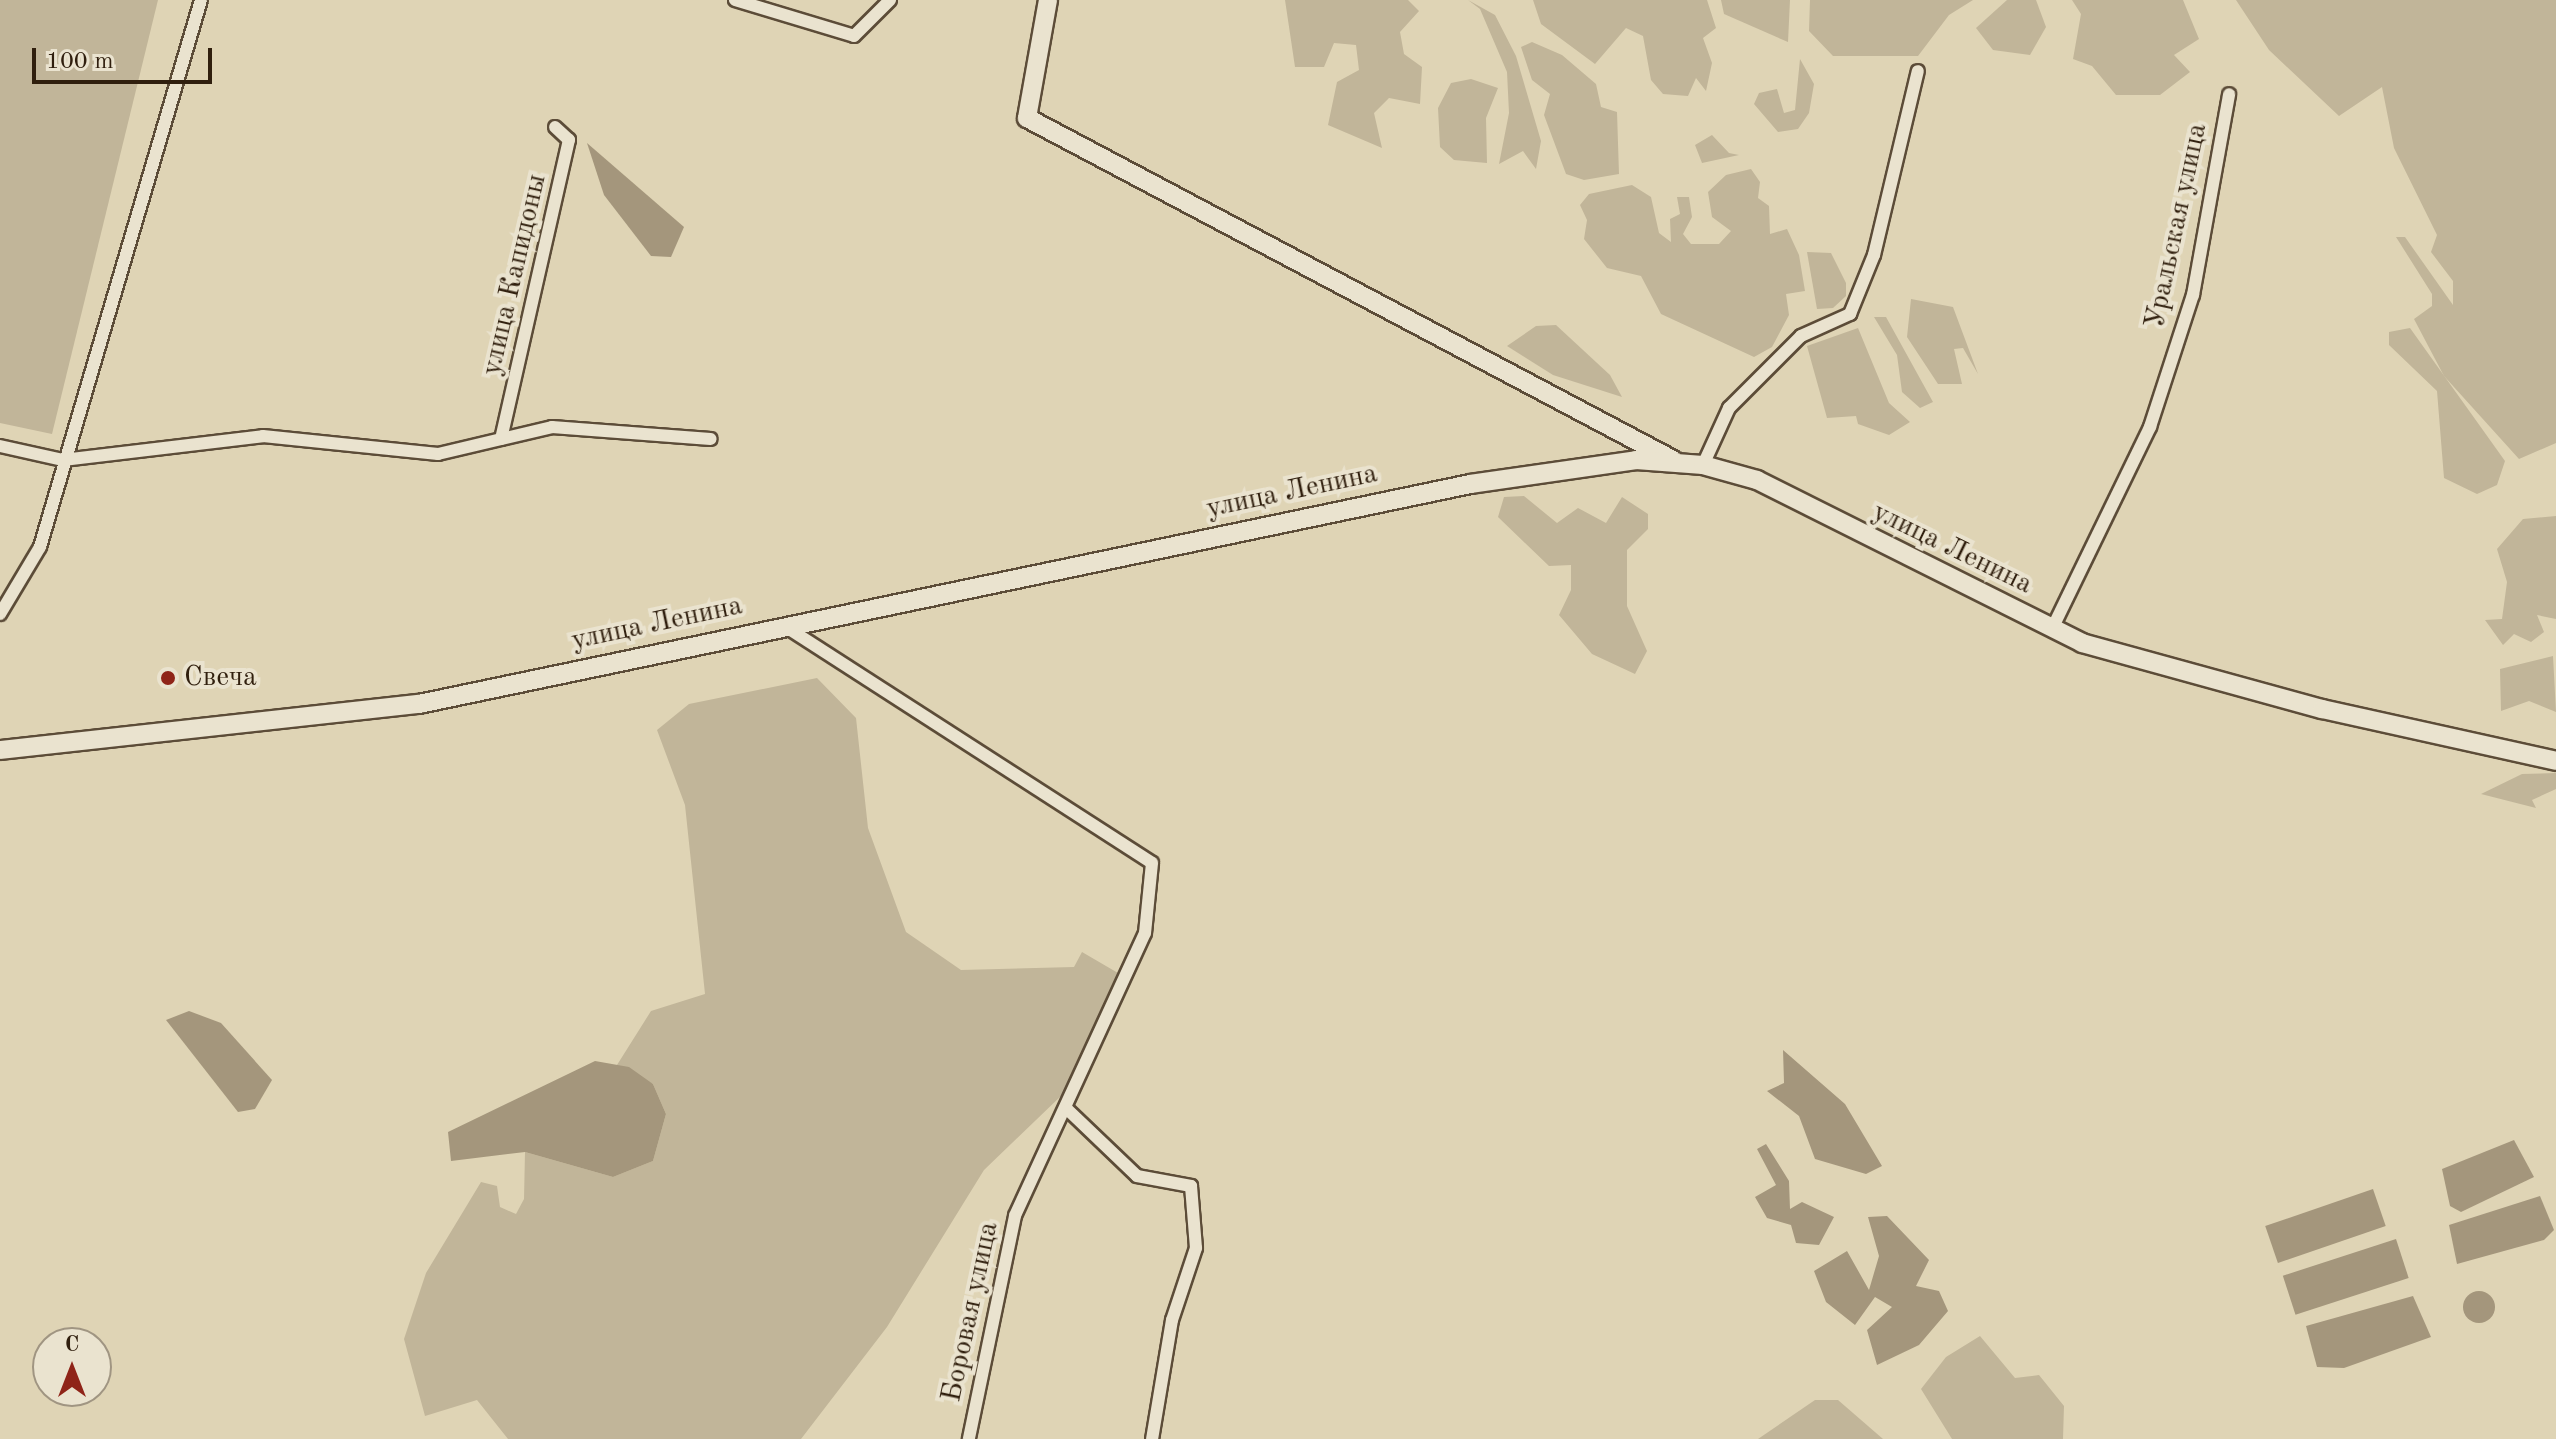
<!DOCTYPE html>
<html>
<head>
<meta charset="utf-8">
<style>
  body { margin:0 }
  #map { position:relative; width:2556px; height:1439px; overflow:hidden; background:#dfd4b5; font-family:"Old Standard TT",serif }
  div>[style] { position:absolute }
  .green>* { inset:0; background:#c1b599 }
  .water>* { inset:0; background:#a4967c; transform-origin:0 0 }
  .round { border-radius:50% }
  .roads { filter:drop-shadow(2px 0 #5c4c38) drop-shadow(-2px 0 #5c4c38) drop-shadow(0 2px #5c4c38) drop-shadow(0 -2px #5c4c38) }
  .street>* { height:12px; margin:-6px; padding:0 6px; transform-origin:6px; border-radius:6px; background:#eae3cf }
  .secondary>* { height:18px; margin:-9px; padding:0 9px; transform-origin:9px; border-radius:9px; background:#eae3cf }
  .dots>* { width:22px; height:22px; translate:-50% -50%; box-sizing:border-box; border:4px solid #eae3cf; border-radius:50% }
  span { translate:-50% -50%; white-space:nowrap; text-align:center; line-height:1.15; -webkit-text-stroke:8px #eae3cf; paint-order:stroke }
  .street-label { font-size:28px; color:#301f0e }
  .poi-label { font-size:28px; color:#301f0e }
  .left { translate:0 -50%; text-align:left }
  .north { position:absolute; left:32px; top:1327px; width:80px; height:80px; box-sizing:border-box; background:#eae3cf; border:2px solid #a09582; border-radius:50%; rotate:0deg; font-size:22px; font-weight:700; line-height:32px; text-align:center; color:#301f0e }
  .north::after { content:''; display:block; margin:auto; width:28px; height:36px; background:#8f2418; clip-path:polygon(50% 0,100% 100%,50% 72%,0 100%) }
  .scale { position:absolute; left:32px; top:48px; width:180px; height:36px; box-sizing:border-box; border:4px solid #301f0e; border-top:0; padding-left:10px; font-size:24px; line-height:28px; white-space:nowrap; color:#301f0e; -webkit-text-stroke:6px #eae3cf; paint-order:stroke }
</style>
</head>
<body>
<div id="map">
  <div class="green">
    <i style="clip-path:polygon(0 0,158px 0,52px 434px,0 423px)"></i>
    <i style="clip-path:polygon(1285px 0,1408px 0,1419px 11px,1400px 32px,1404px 54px,1422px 67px,1420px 104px,1389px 98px,1374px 113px,1382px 148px,1328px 125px,1337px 82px,1359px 70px,1356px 45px,1334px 43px,1324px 67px,1295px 67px)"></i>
    <i style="clip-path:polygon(1468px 0,1495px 15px,1516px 56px,1541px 141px,1536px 169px,1523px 151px,1499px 164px,1509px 113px,1507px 72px,1480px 9px)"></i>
    <i style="clip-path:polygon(1533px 0,1707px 0,1716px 28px,1703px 38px,1712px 63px,1706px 91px,1696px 78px,1688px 96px,1663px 94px,1651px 80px,1643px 36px,1626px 28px,1595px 64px,1541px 24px)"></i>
    <i style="clip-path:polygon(1721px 0,1790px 0,1788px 42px,1724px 14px)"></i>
    <i style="clip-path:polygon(1810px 0,1973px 0,1949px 15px,1918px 56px,1833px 56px,1809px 31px)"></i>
    <i style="clip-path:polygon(2007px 0,2036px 0,2046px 27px,2030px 55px,1993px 50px,1976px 28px)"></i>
    <i style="clip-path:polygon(2072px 0,2183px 0,2199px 39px,2174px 55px,2190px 72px,2160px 95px,2116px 95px,2092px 66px,2073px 59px,2081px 14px)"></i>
    <i style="clip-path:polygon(2236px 0,2556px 0,2556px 443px,2519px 459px,2444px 376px,2414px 319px,2432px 306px,2432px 294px,2396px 237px,2405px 237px,2453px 305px,2453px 281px,2431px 252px,2437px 235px,2394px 148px,2382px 87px,2339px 116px,2269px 50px)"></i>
    <i style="clip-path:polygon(1532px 42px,1562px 55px,1596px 84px,1601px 107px,1617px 112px,1619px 174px,1584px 180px,1566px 174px,1544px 115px,1550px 94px,1532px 80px,1521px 47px)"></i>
    <i style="clip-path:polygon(1800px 59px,1814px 84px,1809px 113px,1798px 129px,1778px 132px,1754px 104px,1759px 93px,1777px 89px,1784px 113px,1795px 110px)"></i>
    <i style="clip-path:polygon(1471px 79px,1498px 88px,1486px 118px,1487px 163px,1454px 160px,1440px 147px,1438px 108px,1451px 83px)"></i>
    <i style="clip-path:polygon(1712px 135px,1729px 153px,1739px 155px,1702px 163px,1695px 145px)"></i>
    <i style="clip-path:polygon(1751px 169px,1760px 182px,1758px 198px,1769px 206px,1770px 234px,1787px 229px,1799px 255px,1805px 291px,1786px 294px,1789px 315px,1772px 347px,1754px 357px,1661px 314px,1641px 276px,1607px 268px,1584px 239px,1587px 220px,1580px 205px,1589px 194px,1632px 185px,1651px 197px,1659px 233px,1671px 242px,1670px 219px,1680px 214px,1677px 197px,1689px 197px,1692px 217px,1683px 234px,1691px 244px,1719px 244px,1731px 231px,1712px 217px,1708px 192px,1726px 175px)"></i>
    <i style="clip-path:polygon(1807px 252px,1831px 253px,1846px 283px,1846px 296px,1833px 308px,1817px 309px)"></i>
    <i style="clip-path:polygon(1911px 299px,1953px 307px,1978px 374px,1963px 348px,1954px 349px,1962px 384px,1938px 384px,1907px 337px)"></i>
    <i style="clip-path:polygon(1874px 317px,1886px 317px,1933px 402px,1920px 408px,1902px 392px,1897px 355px)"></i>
    <i style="clip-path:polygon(1556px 325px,1610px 375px,1622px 397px,1553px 375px,1507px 346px,1536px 326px)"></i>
    <i style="clip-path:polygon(1858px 328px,1889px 403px,1910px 422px,1889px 435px,1858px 424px,1856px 416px,1827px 418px,1807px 346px)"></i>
    <i style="clip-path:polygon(2410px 328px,2505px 461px,2497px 485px,2477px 494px,2444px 478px,2437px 391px,2389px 345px,2389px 332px)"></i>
    <i style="clip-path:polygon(1524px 496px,1557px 523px,1578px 508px,1606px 523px,1622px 497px,1648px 514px,1648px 529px,1627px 550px,1627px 606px,1647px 651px,1635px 674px,1592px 654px,1559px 615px,1571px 590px,1571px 565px,1549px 566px,1498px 517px,1504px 497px)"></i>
    <i style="clip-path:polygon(2556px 516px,2556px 619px,2537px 615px,2544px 632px,2531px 642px,2514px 634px,2503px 645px,2485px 620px,2502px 619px,2507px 582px,2497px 549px,2523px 519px)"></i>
    <i style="clip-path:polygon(2553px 656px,2556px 712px,2529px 701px,2501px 711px,2500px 669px)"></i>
    <i style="clip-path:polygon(817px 678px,856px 718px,868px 828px,906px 932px,961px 970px,1074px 967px,1082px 952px,1118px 973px,1062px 1095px,984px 1170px,887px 1327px,801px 1439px,508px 1439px,477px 1400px,425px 1416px,404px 1339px,426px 1273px,481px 1182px,497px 1186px,500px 1207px,516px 1214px,524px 1199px,525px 1152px,613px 1177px,653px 1161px,666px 1114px,653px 1084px,617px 1065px,651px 1011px,705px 994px,685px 805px,657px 730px,689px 704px)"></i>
    <i style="clip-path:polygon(2556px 773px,2556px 789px,2532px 800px,2536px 808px,2481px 794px,2522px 774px)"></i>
    <i style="clip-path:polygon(1980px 1336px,2015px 1378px,2039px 1375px,2064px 1406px,2063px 1439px,1952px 1439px,1921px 1389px,1946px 1357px)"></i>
    <i style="clip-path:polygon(1815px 1400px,1838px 1400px,1883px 1439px,1758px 1439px)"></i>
  </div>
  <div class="water">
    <i style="clip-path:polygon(587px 143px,684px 227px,671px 257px,651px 256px,604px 195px)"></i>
    <i style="clip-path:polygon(189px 1011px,221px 1023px,272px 1080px,255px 1109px,238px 1112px,166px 1020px)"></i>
    <i style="clip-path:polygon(1783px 1050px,1845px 1104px,1882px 1166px,1866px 1174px,1815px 1159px,1799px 1116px,1767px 1091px,1784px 1083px)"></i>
    <i style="clip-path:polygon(595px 1061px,629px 1067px,653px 1084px,666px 1114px,653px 1161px,613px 1177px,525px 1152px,451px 1161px,448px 1132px)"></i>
    <i style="clip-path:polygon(2514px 1140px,2534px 1177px,2461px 1212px,2450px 1206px,2442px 1169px)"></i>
    <i style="clip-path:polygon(1766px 1144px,1789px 1181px,1790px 1209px,1802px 1202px,1834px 1217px,1819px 1245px,1796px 1243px,1791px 1225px,1767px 1218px,1755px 1197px,1776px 1185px,1757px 1149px)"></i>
    <i style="left:2373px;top:1189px;width:39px;height:114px;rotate:71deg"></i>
    <i style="clip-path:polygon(2540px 1196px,2554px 1230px,2544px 1240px,2457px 1264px,2449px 1225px)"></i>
    <i style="clip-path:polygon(1887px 1216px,1929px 1260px,1916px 1286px,1939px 1291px,1948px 1311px,1919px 1345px,1877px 1365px,1867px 1330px,1892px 1307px,1875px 1297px,1855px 1325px,1826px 1302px,1814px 1271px,1847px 1251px,1869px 1290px,1879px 1256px,1868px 1217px)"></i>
    <i style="left:2396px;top:1239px;width:41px;height:119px;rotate:72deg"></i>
    <i class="round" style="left:2463px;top:1291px;width:32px;height:32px"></i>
    <i style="clip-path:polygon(2413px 1296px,2431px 1337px,2344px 1368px,2317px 1367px,2306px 1326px)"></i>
  </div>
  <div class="roads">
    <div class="street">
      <i style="left:735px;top:0;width:124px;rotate:16.8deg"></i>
      <i style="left:854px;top:36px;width:51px;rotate:-45deg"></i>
      <i style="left:501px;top:439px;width:307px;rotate:-77.2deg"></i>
      <i style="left:569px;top:140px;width:19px;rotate:-137deg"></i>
      <i style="left:0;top:446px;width:65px;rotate:12.5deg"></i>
      <i style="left:63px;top:460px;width:201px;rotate:-6.8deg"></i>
      <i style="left:263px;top:436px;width:176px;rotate:5.9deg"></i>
      <i style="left:438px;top:454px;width:117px;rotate:-13.3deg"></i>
      <i style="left:552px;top:427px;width:159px;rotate:4.3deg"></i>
      <i style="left:1703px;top:465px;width:63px;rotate:-65.5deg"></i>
      <i style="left:1729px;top:408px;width:102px;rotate:-45deg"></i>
      <i style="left:1801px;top:336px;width:54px;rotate:-24.2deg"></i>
      <i style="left:1850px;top:314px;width:64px;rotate:-67.9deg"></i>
      <i style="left:1874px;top:255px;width:189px;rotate:-76.6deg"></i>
      <i style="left:0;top:614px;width:78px;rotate:-59.2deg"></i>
      <i style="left:40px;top:547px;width:570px;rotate:-73.6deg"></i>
      <i style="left:786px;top:627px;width:435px;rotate:32.8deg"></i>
      <i style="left:1152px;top:863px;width:70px;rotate:95.7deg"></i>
      <i style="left:1145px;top:933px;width:311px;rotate:114.7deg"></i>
      <i style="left:1015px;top:1216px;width:228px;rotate:101.7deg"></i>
      <i style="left:2052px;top:629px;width:225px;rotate:-64.1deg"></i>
      <i style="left:2150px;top:427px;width:139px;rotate:-72deg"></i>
      <i style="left:2193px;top:295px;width:204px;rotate:-79.8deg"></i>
      <i style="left:1068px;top:1110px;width:95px;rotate:43.7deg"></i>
      <i style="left:1137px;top:1176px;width:55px;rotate:10.5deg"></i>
      <i style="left:1191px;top:1186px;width:62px;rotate:85.4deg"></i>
      <i style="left:1196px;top:1248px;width:76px;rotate:108.4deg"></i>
      <i style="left:1172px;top:1320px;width:121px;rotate:99.5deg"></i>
    </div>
    <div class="secondary">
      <i style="left:1048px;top:0;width:120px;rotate:100.1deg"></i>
      <i style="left:1027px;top:118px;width:731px;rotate:27.9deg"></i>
      <i style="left:0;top:750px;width:422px;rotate:-6.3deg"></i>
      <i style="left:419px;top:704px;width:1074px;rotate:-11.82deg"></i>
      <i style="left:1470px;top:484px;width:168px;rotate:-8.2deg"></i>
      <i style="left:1636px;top:460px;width:67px;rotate:4.3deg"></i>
      <i style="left:1703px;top:465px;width:56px;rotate:15.5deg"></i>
      <i style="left:1757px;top:480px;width:364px;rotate:26.6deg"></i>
      <i style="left:2082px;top:643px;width:249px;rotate:15.4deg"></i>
      <i style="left:2322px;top:709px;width:240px;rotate:12.5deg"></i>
    </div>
  </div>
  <div class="dots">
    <i style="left:168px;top:678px;background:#8f2418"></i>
  </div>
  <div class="street-label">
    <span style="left:2177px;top:226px;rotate:-78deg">Уральская улица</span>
    <span style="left:515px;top:275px;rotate:-77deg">улица Капидоны</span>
    <span style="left:1292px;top:492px;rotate:-12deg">улица Ленина</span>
    <span style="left:1952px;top:549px;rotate:26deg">улица Ленина</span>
    <span style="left:657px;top:624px;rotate:-12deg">улица Ленина</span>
    <span style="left:971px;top:1312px;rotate:-78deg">Боровая улица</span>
  </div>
  <div class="poi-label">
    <span class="left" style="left:184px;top:678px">Свеча</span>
  </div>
  <div class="north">С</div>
  <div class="scale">100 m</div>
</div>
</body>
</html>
